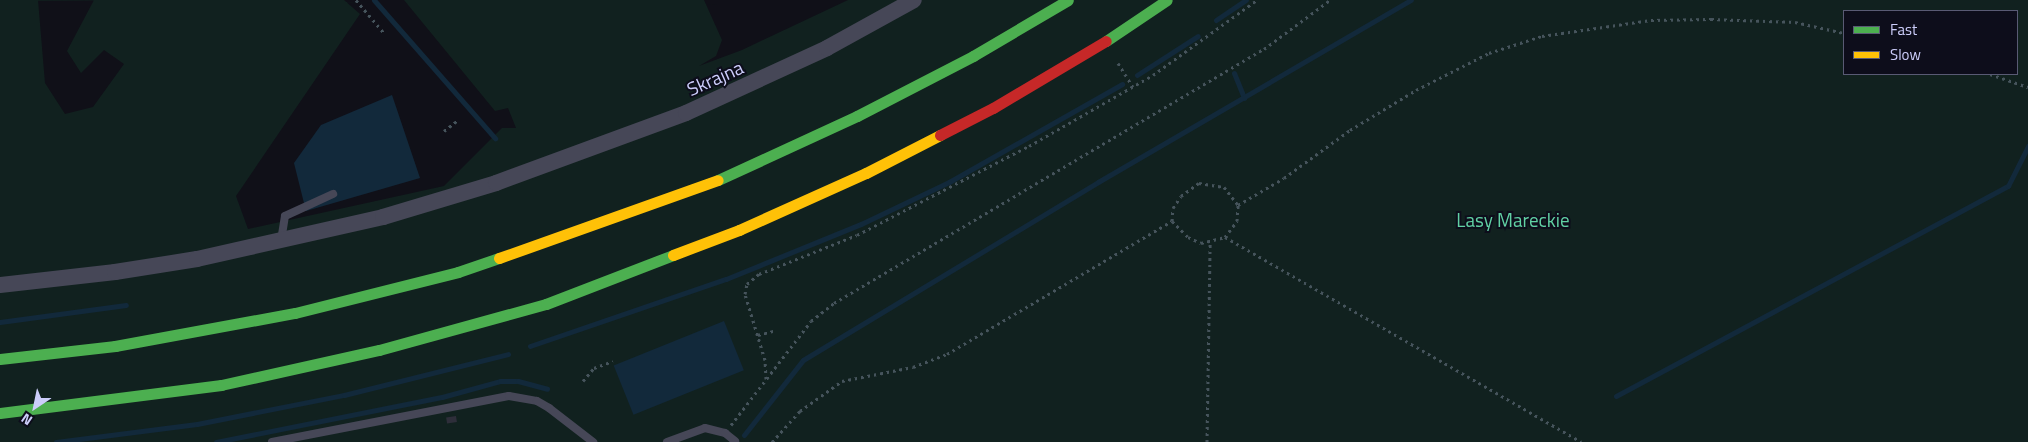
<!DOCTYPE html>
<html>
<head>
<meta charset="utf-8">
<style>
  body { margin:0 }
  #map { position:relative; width:2028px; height:442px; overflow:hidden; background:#101018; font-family:"Titillium Web",sans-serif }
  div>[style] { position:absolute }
  .green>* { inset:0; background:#11211f }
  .water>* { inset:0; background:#12293b; transform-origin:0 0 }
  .stream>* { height:5px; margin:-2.5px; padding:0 2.5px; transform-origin:2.5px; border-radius:2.5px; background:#12293b }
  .building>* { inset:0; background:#2e2e3a; transform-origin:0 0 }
  .path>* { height:3px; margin-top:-1.5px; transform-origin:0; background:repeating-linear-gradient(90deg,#46545c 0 2.5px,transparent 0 6.5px) }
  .lane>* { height:8px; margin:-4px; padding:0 4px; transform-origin:4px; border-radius:4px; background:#464757 }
  .street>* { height:16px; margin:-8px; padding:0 8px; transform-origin:8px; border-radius:8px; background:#464757 }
  .fast>* { height:11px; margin:-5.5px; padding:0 5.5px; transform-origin:5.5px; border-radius:5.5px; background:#4caf50 }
  .slow>* { height:11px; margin:-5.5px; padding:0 5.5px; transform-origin:5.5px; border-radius:5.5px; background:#ffc107 }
  .jam>* { height:11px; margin:-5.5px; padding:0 5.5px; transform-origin:5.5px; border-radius:5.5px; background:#c62828 }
  span { translate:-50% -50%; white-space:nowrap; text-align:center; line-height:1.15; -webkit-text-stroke:4px #0d0d1b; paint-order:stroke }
  .street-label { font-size:19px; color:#cccdfa }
  .park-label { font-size:19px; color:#61d1a4 }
  .legend { position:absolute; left:1843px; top:10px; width:175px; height:65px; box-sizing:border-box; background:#0d0d1b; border:1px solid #595a74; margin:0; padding:6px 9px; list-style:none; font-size:15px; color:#cccdfa }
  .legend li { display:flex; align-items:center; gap:10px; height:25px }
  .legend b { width:25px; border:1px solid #595a74 }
  .north { position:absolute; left:10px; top:382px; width:50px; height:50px; -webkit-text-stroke:4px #0d0d1b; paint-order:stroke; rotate:214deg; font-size:14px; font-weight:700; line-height:20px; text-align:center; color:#cccdfa }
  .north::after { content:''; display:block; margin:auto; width:18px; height:22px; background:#cccdfa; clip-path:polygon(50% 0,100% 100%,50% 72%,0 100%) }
</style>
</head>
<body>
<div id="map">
  <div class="green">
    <i style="clip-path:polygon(evenodd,0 0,38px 0,45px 83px,65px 114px,93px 107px,124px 64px,104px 50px,81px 73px,67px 51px,94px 0,344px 0,360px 14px,236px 196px,248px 229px,444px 186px,502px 128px,516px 128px,508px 108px,495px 111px,404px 0,704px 0,722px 40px,716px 56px,699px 66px,742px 50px,848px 0,2028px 0,2028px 442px,0 442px,0 0,1844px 11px,2017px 11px,2017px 74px,1844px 74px,1844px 11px)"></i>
  </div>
  <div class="water">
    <i style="clip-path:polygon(392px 95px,420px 178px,306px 211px,294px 163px,321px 125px)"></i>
    <i style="left:724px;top:321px;width:53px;height:119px;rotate:68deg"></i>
  </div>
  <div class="stream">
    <i style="left:374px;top:0;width:184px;rotate:48.8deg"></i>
    <i style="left:1216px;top:20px;width:36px;rotate:-34deg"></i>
    <i style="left:1234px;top:73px;width:27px;rotate:68deg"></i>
    <i style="left:1137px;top:75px;width:72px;rotate:-32.6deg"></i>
    <i style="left:0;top:322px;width:127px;rotate:-7.7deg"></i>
    <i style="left:530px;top:346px;width:207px;rotate:-18.9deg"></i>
    <i style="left:726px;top:279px;width:146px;rotate:-22.2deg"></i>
    <i style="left:861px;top:224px;width:98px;rotate:-25.5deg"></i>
    <i style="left:949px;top:182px;width:199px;rotate:-29.5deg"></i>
    <i style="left:1616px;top:396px;width:445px;rotate:-28.2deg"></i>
    <i style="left:2008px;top:186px;width:45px;rotate:-63.4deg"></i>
    <i style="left:744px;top:435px;width:95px;rotate:-51.8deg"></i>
    <i style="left:803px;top:360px;width:345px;rotate:-31.1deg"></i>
    <i style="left:1098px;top:182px;width:362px;rotate:-30.2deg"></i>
    <i style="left:56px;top:442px;width:142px;rotate:-7.3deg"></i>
    <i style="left:197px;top:424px;width:150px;rotate:-11.2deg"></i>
    <i style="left:344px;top:395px;width:169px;rotate:-14deg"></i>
    <i style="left:216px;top:442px;width:230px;rotate:-11.3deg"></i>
    <i style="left:442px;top:397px;width:60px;rotate:-15.4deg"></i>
    <i style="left:500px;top:381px;width:18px"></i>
    <i style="left:518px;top:381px;width:30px;rotate:15deg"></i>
  </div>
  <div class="building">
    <i style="left:456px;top:416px;width:6px;height:10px;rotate:81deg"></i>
  </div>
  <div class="path">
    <i style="left:356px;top:0;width:43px;rotate:49.7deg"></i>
    <i style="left:1118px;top:63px;width:28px;rotate:58deg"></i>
    <i style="left:1990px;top:74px;width:40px;rotate:18.9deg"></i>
    <i style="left:444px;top:131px;width:18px;rotate:-38deg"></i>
    <i style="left:1172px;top:221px;width:13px;rotate:-86deg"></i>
    <i style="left:1173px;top:208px;width:14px;rotate:-56deg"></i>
    <i style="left:1181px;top:196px;width:22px;rotate:-36deg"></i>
    <i style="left:1199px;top:183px;width:25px;rotate:9deg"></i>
    <i style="left:1224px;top:187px;width:23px;rotate:52deg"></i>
    <i style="left:1225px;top:237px;width:411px;rotate:29.9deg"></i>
    <i style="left:758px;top:335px;width:16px;rotate:-15deg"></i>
    <i style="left:766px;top:379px;width:19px;rotate:-93deg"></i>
    <i style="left:765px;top:360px;width:69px;rotate:-106.9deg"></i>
    <i style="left:745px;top:294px;width:10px;rotate:-79deg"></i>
    <i style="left:747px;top:284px;width:16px;rotate:-40deg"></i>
    <i style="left:759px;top:274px;width:105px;rotate:-21.7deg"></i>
    <i style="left:857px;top:235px;width:194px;rotate:-27.4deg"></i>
    <i style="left:1029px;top:146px;width:143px;rotate:-29.8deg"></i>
    <i style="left:1153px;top:75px;width:128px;rotate:-35.8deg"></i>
    <i style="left:583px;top:381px;width:17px;rotate:-50deg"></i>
    <i style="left:594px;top:368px;width:20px;rotate:-20deg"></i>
    <i style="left:731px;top:425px;width:131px;rotate:-52.4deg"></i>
    <i style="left:811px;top:321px;width:29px;rotate:-38deg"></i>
    <i style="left:834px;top:303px;width:499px;rotate:-30.6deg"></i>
    <i style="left:1264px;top:49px;width:82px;rotate:-36.6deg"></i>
    <i style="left:772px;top:442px;width:42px;rotate:-47.9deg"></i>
    <i style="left:800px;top:411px;width:52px;rotate:-35.5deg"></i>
    <i style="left:842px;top:381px;width:72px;rotate:-11.2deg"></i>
    <i style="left:913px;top:367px;width:36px;rotate:-21deg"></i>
    <i style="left:947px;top:354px;width:261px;rotate:-30.6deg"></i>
    <i style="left:1172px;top:221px;width:23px;rotate:45deg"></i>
    <i style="left:1188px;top:237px;width:14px;rotate:25deg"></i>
    <i style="left:1201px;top:243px;width:25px;rotate:-14deg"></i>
    <i style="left:1225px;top:237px;width:20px;rotate:-53deg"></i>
    <i style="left:1237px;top:221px;width:16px;rotate:-86deg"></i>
    <i style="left:1238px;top:205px;width:53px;rotate:-30.4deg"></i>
    <i style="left:1284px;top:178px;width:82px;rotate:-36deg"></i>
    <i style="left:1350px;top:130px;width:77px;rotate:-31.2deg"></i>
    <i style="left:1416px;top:90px;width:82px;rotate:-26.9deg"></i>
    <i style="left:1489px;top:53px;width:56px;rotate:-17.8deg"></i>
    <i style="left:1542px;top:36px;width:110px;rotate:-8.4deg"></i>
    <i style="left:1651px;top:20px;width:60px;rotate:-1deg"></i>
    <i style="left:1711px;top:19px;width:84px;rotate:2deg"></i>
    <i style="left:1795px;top:22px;width:50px;rotate:12.7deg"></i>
    <i style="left:1207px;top:442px;width:200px;rotate:-89.1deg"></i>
  </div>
  <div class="lane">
    <i style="left:281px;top:241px;width:25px;rotate:-81deg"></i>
    <i style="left:285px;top:216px;width:53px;rotate:-24.6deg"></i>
    <i style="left:272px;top:442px;width:241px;rotate:-11deg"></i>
    <i style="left:509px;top:396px;width:28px;rotate:10deg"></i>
    <i style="left:537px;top:401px;width:14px;rotate:30deg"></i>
    <i style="left:549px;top:408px;width:56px;rotate:37.7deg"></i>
    <i style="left:667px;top:442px;width:40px;rotate:-20.2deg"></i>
    <i style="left:705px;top:428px;width:21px;rotate:14deg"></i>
    <i style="left:725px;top:433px;width:13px;rotate:39deg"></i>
  </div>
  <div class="street">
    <i style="left:0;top:285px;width:116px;rotate:-6.4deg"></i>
    <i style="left:115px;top:272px;width:83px;rotate:-9deg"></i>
    <i style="left:197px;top:259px;width:191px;rotate:-12.7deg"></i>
    <i style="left:383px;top:217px;width:118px;rotate:-16.7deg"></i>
    <i style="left:496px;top:183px;width:202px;rotate:-20.2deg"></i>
    <i style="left:686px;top:113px;width:155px;rotate:-24.7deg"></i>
    <i style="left:827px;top:48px;width:99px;rotate:-28.9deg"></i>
  </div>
  <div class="fast">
    <i style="left:1106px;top:41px;width:73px;rotate:-33.9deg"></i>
    <i style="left:718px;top:180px;width:153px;rotate:-24.7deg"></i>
    <i style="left:857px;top:116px;width:131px;rotate:-27.3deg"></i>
    <i style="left:973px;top:56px;width:110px;rotate:-30.5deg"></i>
    <i style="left:0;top:359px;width:116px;rotate:-6.4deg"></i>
    <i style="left:115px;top:346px;width:183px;rotate:-10.4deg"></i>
    <i style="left:295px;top:313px;width:168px;rotate:-14.1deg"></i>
    <i style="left:458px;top:272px;width:43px;rotate:-18.9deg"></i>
    <i style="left:0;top:413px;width:223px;rotate:-7.2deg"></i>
    <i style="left:221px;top:385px;width:162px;rotate:-12.5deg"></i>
    <i style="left:379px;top:350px;width:173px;rotate:-15.4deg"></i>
    <i style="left:546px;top:304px;width:136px;rotate:-21.1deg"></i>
  </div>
  <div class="slow">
    <i style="left:673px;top:255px;width:71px;rotate:-20.7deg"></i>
    <i style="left:739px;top:230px;width:139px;rotate:-24.2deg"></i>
    <i style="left:866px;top:173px;width:83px;rotate:-27.2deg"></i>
    <i style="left:499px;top:258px;width:232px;rotate:-19.6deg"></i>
  </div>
  <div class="jam">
    <i style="left:940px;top:135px;width:59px;rotate:-27deg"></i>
    <i style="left:993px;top:108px;width:131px;rotate:-30.7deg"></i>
  </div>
  <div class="street-label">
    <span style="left:715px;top:78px;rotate:-24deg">Skrajna</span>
  </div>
  <div class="park-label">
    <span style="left:1513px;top:220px">Lasy Mareckie</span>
  </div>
  <ul class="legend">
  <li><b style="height:6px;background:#4caf50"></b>Fast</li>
  <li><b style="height:6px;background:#ffc107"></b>Slow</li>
  </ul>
  <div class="north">N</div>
</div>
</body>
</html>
